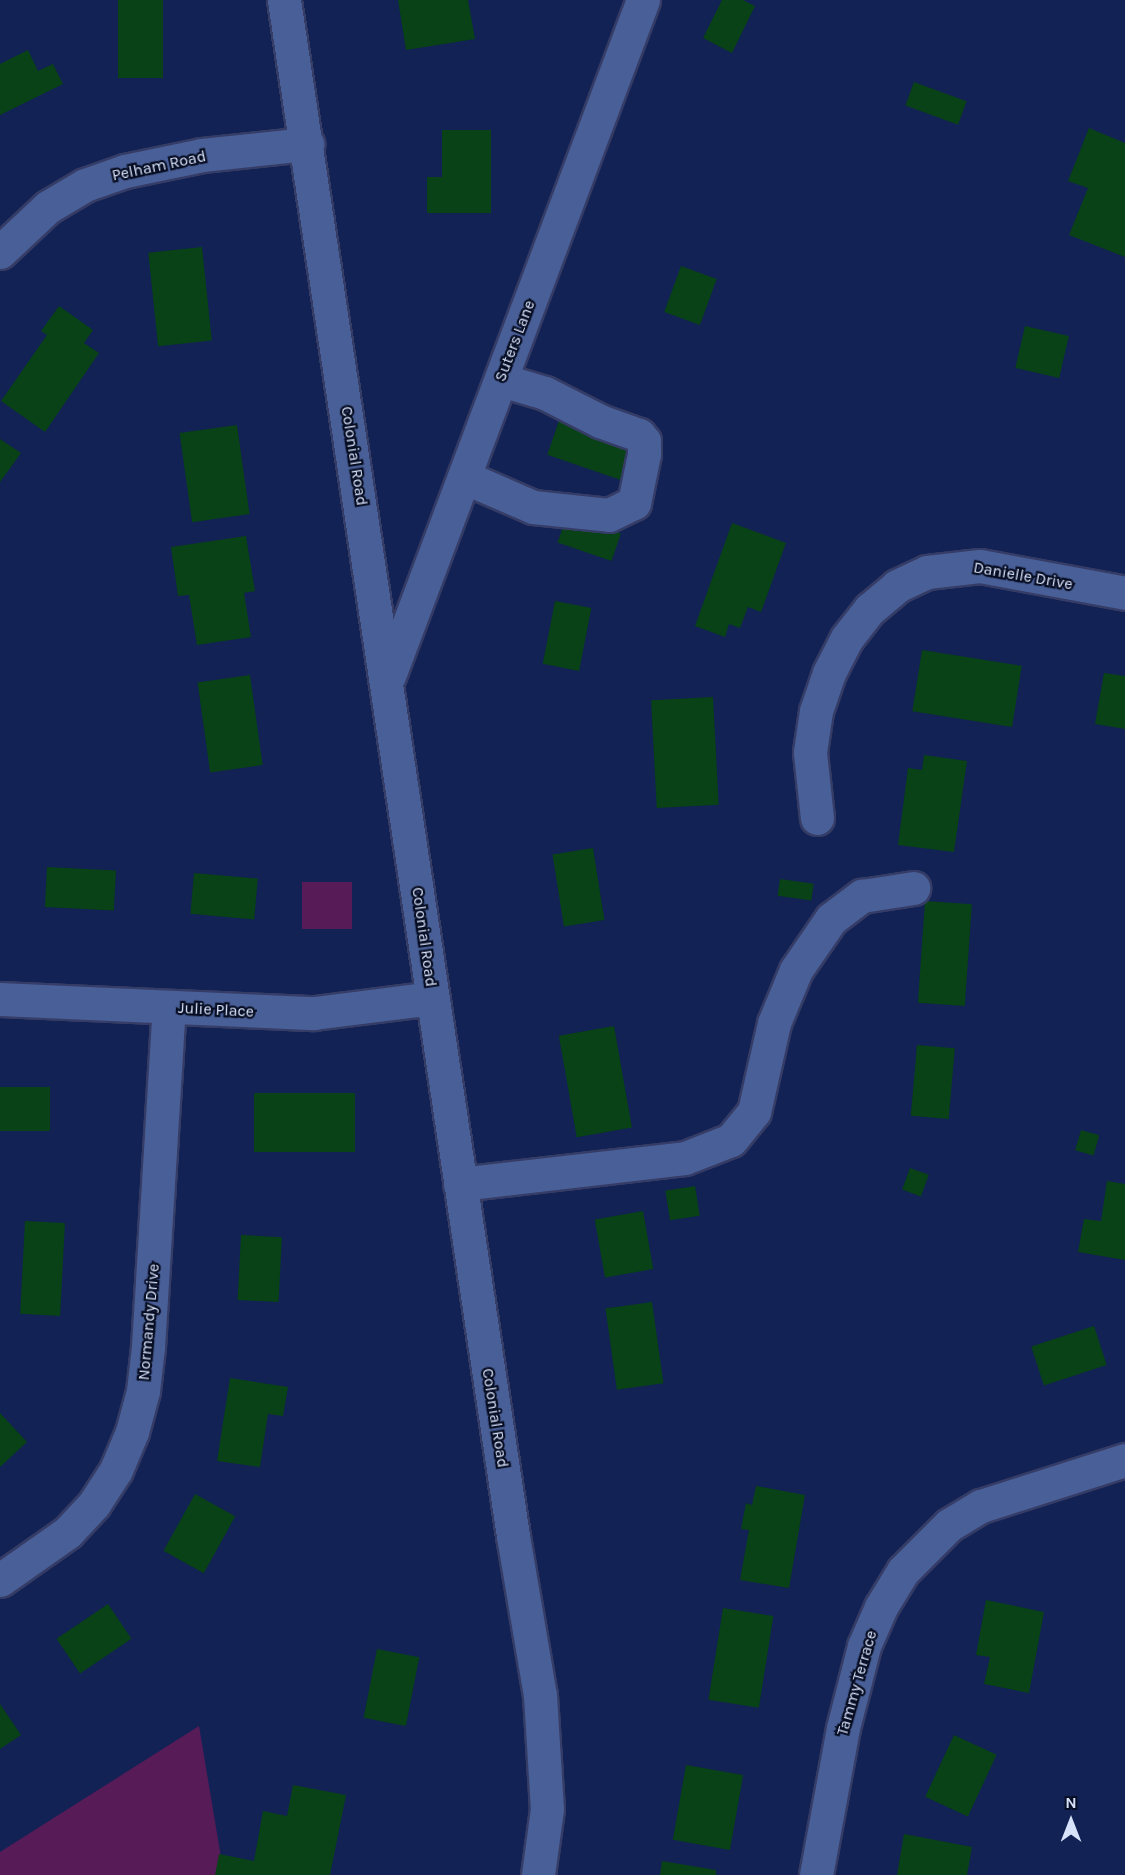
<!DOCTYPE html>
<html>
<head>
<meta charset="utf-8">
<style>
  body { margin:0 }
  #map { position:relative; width:1125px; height:1875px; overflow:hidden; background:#122254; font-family:Karla,sans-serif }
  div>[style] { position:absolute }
  .green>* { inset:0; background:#571b58; transform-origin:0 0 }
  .building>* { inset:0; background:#084216; transform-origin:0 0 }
  .roads { filter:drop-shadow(2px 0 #353c66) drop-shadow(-2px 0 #353c66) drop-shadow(0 2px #353c66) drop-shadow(0 -2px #353c66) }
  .minor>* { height:33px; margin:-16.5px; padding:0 16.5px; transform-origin:16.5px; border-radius:16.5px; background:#495f97 }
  span { translate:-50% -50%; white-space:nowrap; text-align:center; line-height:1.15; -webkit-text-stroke:4.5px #070e24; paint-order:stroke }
  .street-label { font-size:16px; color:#d7e2fb }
  .north { position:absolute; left:1041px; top:1791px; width:60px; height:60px; -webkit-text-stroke:4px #070e24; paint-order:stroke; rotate:0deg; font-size:16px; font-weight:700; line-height:24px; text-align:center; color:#d7e2fb }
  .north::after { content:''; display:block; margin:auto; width:21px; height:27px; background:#d7e2fb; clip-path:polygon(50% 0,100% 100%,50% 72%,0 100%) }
</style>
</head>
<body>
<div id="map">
  <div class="green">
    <i style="left:302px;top:882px;width:50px;height:47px"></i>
    <i style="clip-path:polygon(199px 1726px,224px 1875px,0 1875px,0 1852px)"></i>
  </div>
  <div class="building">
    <i style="left:118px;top:0;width:45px;height:78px"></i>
    <i style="clip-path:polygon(398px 0,468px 0,475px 39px,406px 50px)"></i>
    <i style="clip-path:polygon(722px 0,743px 0,755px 6px,732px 53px,703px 38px)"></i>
    <i style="clip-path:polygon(28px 50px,38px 71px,53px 64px,63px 84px,0 115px,0 64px)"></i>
    <i style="left:914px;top:82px;width:56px;height:25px;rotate:20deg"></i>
    <i style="clip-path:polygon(1089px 128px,1125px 143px,1125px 257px,1069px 235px,1088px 188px,1068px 181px)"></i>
    <i style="clip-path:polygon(442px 130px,491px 130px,491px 213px,427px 213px,427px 177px,442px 177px)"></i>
    <i style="left:202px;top:247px;width:94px;height:54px;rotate:84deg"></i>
    <i style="left:681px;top:266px;width:38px;height:49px;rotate:20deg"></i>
    <i style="clip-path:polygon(59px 306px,93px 330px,84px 343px,99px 353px,45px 432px,1px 401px,47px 335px,41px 331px)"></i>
    <i style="left:1025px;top:326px;width:45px;height:43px;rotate:13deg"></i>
    <i style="left:561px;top:415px;width:83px;height:42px;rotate:19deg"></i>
    <i style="left:237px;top:425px;width:90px;height:58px;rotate:82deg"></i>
    <i style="clip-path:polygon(0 439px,21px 453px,0 482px)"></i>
    <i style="left:567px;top:515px;width:57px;height:29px;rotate:19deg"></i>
    <i style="clip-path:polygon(732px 523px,786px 543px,761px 612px,748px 607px,740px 628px,729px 624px,725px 637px,695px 626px)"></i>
    <i style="clip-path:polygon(246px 536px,255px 591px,244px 593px,251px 637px,197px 645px,189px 595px,178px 596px,171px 547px)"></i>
    <i style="left:555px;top:601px;width:37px;height:64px;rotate:11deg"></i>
    <i style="left:922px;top:650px;width:101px;height:62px;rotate:9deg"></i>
    <i style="clip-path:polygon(1104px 673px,1125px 676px,1125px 729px,1095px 724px)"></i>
    <i style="left:250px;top:675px;width:91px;height:53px;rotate:82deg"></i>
    <i style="left:713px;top:697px;width:108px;height:62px;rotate:87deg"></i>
    <i style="clip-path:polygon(924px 755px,967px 761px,954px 852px,898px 845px,908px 768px,922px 770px)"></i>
    <i style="left:593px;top:848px;width:73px;height:41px;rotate:81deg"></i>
    <i style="left:47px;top:867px;width:69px;height:40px;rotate:3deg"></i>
    <i style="left:194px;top:873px;width:64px;height:41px;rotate:5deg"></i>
    <i style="left:780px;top:879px;width:34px;height:17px;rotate:8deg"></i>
    <i style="left:925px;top:901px;width:47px;height:102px;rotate:4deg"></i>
    <i style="left:614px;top:1026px;width:103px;height:56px;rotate:80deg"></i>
    <i style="left:917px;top:1045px;width:38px;height:71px;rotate:5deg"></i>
    <i style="left:0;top:1087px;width:50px;height:44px"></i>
    <i style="left:254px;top:1093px;width:101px;height:59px"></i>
    <i style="left:1081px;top:1130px;width:19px;height:21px;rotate:16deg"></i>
    <i style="left:910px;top:1168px;width:20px;height:23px;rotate:20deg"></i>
    <i style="clip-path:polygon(1107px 1181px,1125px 1184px,1125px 1260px,1078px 1252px,1084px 1219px,1101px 1221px)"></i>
    <i style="left:695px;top:1186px;width:30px;height:30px;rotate:81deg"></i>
    <i style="left:643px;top:1211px;width:59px;height:49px;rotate:80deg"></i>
    <i style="left:25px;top:1221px;width:40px;height:93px;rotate:3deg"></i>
    <i style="left:241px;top:1235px;width:41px;height:65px;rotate:3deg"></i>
    <i style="left:652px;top:1302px;width:82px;height:47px;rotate:82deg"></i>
    <i style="left:1094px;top:1326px;width:41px;height:66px;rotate:72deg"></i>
    <i style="clip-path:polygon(230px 1378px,288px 1387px,283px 1416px,268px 1414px,260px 1467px,217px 1461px)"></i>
    <i style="clip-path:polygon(0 1413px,27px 1442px,0 1467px)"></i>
    <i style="clip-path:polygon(756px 1486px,805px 1495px,789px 1588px,740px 1580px,749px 1530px,741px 1529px,746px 1503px,752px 1505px)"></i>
    <i style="left:195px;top:1494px;width:46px;height:65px;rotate:29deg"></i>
    <i style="clip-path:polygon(986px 1600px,1044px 1612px,1029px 1693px,984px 1684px,990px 1657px,976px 1655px)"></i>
    <i style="left:108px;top:1604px;width:42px;height:62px;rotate:56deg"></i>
    <i style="left:723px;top:1608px;width:51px;height:93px;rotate:9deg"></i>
    <i style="left:377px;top:1649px;width:43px;height:70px;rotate:11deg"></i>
    <i style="clip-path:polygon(0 1704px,21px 1735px,0 1749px)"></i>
    <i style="left:954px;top:1735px;width:47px;height:68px;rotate:25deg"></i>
    <i style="left:686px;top:1765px;width:58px;height:76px;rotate:10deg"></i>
    <i style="clip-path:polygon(293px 1785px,346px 1795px,330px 1875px,215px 1875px,219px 1854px,254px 1861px,263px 1811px,287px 1816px)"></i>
    <i style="clip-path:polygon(904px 1834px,972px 1847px,967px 1875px,897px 1875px)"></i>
    <i style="clip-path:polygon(662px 1861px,716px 1870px,716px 1875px,660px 1875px)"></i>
  </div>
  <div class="roads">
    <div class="minor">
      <i style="left:284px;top:0;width:1553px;rotate:81.52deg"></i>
      <i style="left:513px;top:1536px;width:161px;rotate:80.4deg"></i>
      <i style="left:540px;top:1695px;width:114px;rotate:86.5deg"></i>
      <i style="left:547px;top:1809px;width:67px;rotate:97.8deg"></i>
      <i style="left:0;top:252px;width:66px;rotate:-43.2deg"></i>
      <i style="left:48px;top:207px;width:43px;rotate:-30.7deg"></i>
      <i style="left:85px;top:185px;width:42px;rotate:-19.3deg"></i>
      <i style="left:125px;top:171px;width:79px;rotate:-11.7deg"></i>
      <i style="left:202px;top:155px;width:106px;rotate:-6deg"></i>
      <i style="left:464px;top:477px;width:75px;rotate:23.5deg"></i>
      <i style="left:533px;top:507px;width:76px;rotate:6deg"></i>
      <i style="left:609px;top:515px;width:28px;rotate:-26deg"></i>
      <i style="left:634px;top:503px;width:50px;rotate:-78.5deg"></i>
      <i style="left:644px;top:454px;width:13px;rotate:-90deg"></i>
      <i style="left:644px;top:441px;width:8px;rotate:-130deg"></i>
      <i style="left:639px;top:435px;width:41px;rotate:-160.3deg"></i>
      <i style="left:600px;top:421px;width:62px;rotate:-153deg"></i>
      <i style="left:545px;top:393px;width:46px;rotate:-163.5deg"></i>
      <i style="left:389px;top:676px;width:722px;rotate:-69.41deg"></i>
      <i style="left:817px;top:818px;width:66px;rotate:-96.1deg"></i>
      <i style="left:810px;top:752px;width:41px;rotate:-81.7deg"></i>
      <i style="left:816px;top:711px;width:40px;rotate:-71.1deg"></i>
      <i style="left:829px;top:673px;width:39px;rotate:-63deg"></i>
      <i style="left:847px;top:638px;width:37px;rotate:-52deg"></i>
      <i style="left:870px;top:609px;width:35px;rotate:-40deg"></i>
      <i style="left:897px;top:586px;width:33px;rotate:-25deg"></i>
      <i style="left:927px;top:572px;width:53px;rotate:-6.5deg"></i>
      <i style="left:980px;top:566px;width:147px;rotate:10.5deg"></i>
      <i style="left:0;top:999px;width:314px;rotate:2.6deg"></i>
      <i style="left:314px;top:1013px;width:119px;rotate:-7.2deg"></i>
      <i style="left:460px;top:1184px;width:226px;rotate:-6.6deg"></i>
      <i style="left:685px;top:1158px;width:49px;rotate:-21.4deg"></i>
      <i style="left:731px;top:1140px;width:36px;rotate:-51deg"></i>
      <i style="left:754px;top:1112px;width:91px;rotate:-77.3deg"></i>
      <i style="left:774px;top:1023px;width:57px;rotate:-67.5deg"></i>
      <i style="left:796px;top:970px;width:62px;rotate:-55.5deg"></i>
      <i style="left:831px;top:919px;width:39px;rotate:-37deg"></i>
      <i style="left:862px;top:896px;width:52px;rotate:-8.9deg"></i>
      <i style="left:0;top:1580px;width:83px;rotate:-35.2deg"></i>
      <i style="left:68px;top:1532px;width:38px;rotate:-47deg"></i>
      <i style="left:94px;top:1504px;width:40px;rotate:-57.1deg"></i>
      <i style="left:116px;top:1470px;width:41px;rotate:-67.2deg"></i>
      <i style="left:132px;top:1432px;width:42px;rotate:-75deg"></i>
      <i style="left:143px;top:1391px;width:44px;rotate:-83.5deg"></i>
      <i style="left:148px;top:1347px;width:340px;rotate:-86.5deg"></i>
      <i style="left:816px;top:1875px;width:149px;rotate:-79.6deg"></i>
      <i style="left:843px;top:1728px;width:85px;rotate:-75.6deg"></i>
      <i style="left:864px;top:1646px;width:43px;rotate:-66.4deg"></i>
      <i style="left:881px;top:1607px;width:42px;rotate:-58.6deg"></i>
      <i style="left:903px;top:1571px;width:65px;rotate:-45deg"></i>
      <i style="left:949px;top:1525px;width:37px;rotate:-31deg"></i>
      <i style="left:981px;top:1506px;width:151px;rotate:-17.7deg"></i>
    </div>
  </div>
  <div class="street-label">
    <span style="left:159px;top:166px;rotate:-12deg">Pelham Road</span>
    <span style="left:515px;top:341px;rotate:-69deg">Suters Lane</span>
    <span style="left:354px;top:456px;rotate:81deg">Colonial Road</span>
    <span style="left:1023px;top:576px;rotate:10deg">Danielle Drive</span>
    <span style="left:424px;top:937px;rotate:82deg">Colonial Road</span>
    <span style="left:216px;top:1010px;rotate:3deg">Julie Place</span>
    <span style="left:149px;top:1322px;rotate:-85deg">Normandy Drive</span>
    <span style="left:495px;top:1418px;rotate:81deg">Colonial Road</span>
    <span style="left:857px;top:1683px;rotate:-74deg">Tammy Terrace</span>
  </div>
  <div class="north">N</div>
</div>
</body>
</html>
